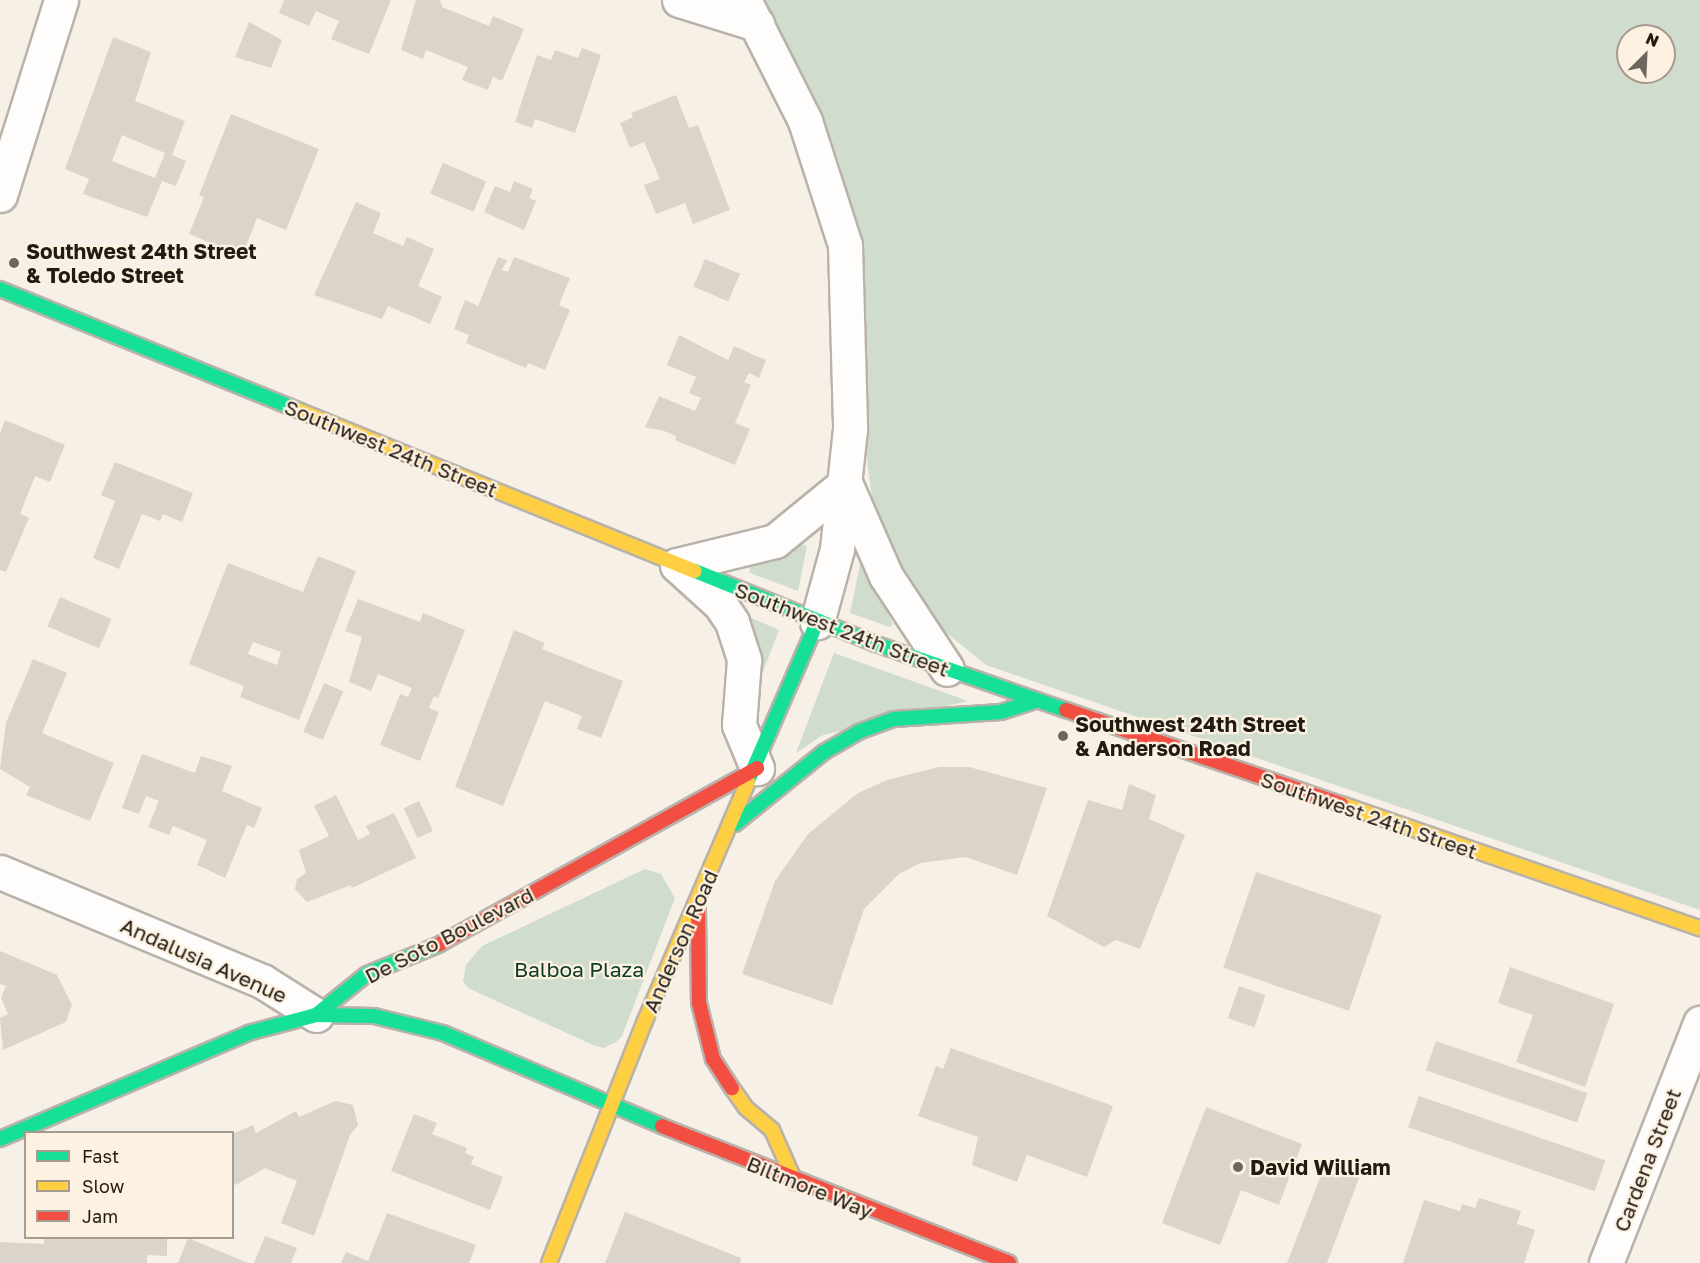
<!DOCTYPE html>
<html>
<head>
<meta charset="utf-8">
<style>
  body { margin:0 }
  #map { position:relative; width:1700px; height:1263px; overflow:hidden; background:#f7f0e7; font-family:"Golos Text",sans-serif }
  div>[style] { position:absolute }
  .green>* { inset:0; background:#cfdcce }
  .building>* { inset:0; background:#dad4cb; transform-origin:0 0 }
  .roads { filter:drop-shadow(2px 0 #b9b2aa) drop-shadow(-2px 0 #b9b2aa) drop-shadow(0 2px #b9b2aa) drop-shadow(0 -2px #b9b2aa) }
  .street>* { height:33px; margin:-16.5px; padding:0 16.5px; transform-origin:16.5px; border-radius:16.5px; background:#fefdfb }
  .fast>* { height:14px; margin:-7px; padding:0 7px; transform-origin:7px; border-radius:7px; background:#16e098 }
  .slow>* { height:14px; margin:-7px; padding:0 7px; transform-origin:7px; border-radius:7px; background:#ffcf43 }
  .jam>* { height:14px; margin:-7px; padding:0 7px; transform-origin:7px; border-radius:7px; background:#f24e42 }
  .dots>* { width:16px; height:16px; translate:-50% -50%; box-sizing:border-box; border:3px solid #fdf1e1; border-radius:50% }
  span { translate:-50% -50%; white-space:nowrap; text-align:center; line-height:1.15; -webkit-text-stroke:4.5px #fdf1e1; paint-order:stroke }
  .poi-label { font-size:21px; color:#221b12; font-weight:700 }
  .left { translate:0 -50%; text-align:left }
  .street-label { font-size:21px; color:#221b12 }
  .park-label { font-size:21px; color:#0a3d26 }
  .legend { position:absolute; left:24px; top:1131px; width:210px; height:108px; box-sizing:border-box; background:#fdf1e1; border:2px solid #a59b8e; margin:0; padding:8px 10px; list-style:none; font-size:18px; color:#221b12 }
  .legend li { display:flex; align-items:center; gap:12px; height:30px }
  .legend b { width:30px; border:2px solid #a59b8e }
  .north { position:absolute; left:1616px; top:24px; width:60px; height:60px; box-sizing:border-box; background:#fdf1e1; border:2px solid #a59b8e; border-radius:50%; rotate:24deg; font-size:16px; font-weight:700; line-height:24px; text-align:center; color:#221b12 }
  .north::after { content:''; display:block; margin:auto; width:21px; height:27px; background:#6d665d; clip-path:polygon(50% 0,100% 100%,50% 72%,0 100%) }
</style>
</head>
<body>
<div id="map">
  <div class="green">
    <i style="clip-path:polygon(evenodd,762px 0,1700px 0,1700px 910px,986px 665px,927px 617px,905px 590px,874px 513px,866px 452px,863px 298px,858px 244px,839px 162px,807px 82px,762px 0,1628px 36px,1664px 36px,1664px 72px,1628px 72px,1628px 36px)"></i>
    <i style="clip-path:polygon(800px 544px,807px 546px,798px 591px,750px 573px,749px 566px,788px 554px)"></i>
    <i style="clip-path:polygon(861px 560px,893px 624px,890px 627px,850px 613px)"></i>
    <i style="clip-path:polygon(745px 615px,779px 630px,759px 682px,758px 650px)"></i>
    <i style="clip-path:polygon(834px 653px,968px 701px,823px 735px,796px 753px)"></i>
    <i style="clip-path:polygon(645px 869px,661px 874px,675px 898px,622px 1036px,616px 1042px,604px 1048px,593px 1045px,468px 988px,463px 981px,466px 965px,482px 946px)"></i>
  </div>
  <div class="building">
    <i style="clip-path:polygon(284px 0,391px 0,369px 54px,331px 39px,339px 21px,316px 11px,309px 26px,279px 13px)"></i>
    <i style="clip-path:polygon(416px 0,440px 0,442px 7px,489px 26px,493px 16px,524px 29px,502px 81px,493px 77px,488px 90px,462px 80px,468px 67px,426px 50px,423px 59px,401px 50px)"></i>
    <i style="clip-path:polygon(249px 22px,282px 40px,271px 68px,235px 57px)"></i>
    <i style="clip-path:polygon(evenodd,113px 37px,151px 52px,135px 101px,185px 121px,172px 155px,186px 161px,176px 186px,162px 181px,147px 217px,83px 194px,89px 179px,65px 169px,113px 37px,122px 135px,165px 153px,155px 178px,112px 161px,122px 135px)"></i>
    <i style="clip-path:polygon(582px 48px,601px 55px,575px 133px,535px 119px,532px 128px,515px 122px,537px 55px,551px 60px,555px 50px,578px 58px)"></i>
    <i style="clip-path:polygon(676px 95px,689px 128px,698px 125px,730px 210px,693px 224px,685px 203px,656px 214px,644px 185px,660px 179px,644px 142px,630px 148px,620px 123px,633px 117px,631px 113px)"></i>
    <i style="clip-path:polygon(231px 114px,319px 149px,286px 230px,257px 218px,242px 256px,189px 234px,204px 197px,199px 195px)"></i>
    <i style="left:443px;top:163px;width:47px;height:33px;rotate:23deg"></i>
    <i style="clip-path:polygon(514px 181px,533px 189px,529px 198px,536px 201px,524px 230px,484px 212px,495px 186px,510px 192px)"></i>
    <i style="clip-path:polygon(356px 202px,381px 213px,373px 233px,403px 246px,407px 237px,434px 249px,418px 286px,442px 297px,430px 324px,388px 306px,382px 319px,314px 295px)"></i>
    <i style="clip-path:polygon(498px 257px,507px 260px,502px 270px,508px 272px,514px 257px,570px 278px,559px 305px,570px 310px,545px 370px,528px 363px,526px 368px,466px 343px,469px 335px,454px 329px,465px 300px,478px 306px)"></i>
    <i style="left:705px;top:259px;width:38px;height:30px;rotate:23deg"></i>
    <i style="clip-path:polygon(679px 335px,728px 360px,734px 346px,766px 360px,759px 378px,749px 373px,744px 382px,751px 385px,735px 423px,750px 429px,735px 465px,675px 440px,676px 436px,664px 431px,645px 427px,659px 396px,695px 411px,701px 398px,689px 393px,696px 377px,667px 365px)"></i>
    <i style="clip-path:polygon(5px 420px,65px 445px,50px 482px,35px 476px,20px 514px,29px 518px,6px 572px,0 570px,0 434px)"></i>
    <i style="clip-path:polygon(115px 462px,193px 493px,182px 522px,163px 514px,160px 521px,142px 514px,119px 569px,93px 558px,115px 501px,101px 495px)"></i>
    <i style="clip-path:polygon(evenodd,318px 556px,356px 571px,299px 720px,240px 697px,244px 686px,189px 664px,228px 563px,303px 592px,318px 556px,253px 642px,281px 652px,277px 665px,248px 654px,253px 642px)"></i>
    <i style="left:60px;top:597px;width:56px;height:32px;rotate:23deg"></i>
    <i style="clip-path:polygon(358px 599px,420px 622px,423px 613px,465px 630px,438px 698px,434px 696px,429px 708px,439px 712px,420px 761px,380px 745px,400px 694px,408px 697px,412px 688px,378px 674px,371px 691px,349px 682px,362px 637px,345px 631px)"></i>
    <i style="clip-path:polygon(514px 630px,545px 643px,542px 649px,623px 681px,601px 738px,577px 729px,582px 716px,545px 701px,503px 806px,455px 787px)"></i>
    <i style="clip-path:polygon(33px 659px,67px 673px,42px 733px,114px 763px,90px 821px,26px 795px,30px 787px,0 769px,6px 723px)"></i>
    <i style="left:324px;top:683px;width:21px;height:53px;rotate:23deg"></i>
    <i style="clip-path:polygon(142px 754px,195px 773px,201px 756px,232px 766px,222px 791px,262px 808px,254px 828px,247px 825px,225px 878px,197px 865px,207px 840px,173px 826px,169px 835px,148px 827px,159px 801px,146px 796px,139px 814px,122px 808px)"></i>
    <i style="clip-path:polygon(939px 767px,969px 767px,1047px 788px,1017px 875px,966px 857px,920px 863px,899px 874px,864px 909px,832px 1005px,742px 974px,775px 881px,808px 834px,858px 793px,887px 780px)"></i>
    <i style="clip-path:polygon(1129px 784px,1156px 795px,1149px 819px,1185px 835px,1140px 949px,1116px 940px,1104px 947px,1047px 916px,1088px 800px,1122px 810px)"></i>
    <i style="clip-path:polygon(336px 795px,358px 840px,370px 834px,366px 826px,394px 813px,416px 858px,352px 888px,351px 885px,307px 902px,295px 889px,297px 879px,306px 873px,299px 850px,329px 836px,314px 806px)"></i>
    <i style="left:419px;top:801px;width:33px;height:17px;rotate:65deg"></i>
    <i style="left:1256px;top:872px;width:133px;height:101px;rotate:19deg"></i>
    <i style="clip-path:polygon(0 951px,57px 975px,72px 1005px,66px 1022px,3px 1050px,0 1018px,8px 1014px,1px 998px,6px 986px,0 984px)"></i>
    <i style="clip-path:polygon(1510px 967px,1614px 1004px,1585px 1087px,1516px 1062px,1533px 1015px,1498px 1003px)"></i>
    <i style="left:1239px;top:986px;width:28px;height:34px;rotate:19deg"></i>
    <i style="left:1436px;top:1041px;width:160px;height:31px;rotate:19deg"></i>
    <i style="clip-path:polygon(951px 1048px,1113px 1106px,1087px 1177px,1027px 1155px,1017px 1182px,972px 1165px,978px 1137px,918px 1116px,936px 1066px,943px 1069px)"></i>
    <i style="left:1419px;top:1096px;width:197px;height:33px;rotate:19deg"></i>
    <i style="clip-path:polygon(335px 1101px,353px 1105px,358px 1125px,350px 1135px,314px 1236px,281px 1223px,297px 1181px,265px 1168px,236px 1185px,232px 1181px,232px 1134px,253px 1125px,256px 1133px,296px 1111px,299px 1117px)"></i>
    <i style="clip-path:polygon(1206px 1107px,1302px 1144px,1279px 1205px,1241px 1190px,1220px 1245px,1162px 1223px)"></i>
    <i style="clip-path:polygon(414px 1114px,437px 1123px,432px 1134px,467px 1148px,465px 1153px,474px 1157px,471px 1164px,503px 1177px,490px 1210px,391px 1171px)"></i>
    <i style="clip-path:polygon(1325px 1165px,1359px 1178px,1327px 1263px,1287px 1263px)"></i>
    <i style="clip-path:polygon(1479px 1198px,1521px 1211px,1517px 1224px,1535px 1230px,1524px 1263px,1403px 1263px,1424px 1200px,1460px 1211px,1462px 1204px,1475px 1208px)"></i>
    <i style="clip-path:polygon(625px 1212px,741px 1258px,740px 1263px,605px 1263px)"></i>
    <i style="clip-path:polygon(387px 1213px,476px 1245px,469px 1263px,341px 1263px,346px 1252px,368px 1261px)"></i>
    <i style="clip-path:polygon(265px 1236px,297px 1248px,291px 1263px,254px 1263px)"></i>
    <i style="clip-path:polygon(44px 1238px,167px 1238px,167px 1256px,147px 1255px,147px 1263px,0 1263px,0 1242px,44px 1244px)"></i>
    <i style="clip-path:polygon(188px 1238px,248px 1263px,178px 1263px)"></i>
  </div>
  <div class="roads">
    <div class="street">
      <i style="left:679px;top:0;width:82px;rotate:17.1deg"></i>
      <i style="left:744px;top:0;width:136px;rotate:63.2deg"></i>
      <i style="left:805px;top:121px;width:130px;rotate:72.1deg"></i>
      <i style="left:845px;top:245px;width:184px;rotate:88.4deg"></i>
      <i style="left:850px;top:429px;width:121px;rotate:96.2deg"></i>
      <i style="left:837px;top:549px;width:76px;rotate:105.3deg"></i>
      <i style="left:0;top:195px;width:204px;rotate:-72.6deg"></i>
      <i style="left:846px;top:485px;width:99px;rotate:66.3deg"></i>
      <i style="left:886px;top:576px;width:111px;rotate:56.7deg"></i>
      <i style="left:677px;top:565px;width:58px;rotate:42.2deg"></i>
      <i style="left:720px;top:604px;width:22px;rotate:56deg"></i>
      <i style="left:732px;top:622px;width:40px;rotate:72deg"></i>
      <i style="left:744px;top:660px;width:65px;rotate:94.4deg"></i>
      <i style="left:739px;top:725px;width:47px;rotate:67.3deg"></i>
      <i style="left:677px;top:565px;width:101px;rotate:-13.8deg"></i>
      <i style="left:775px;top:541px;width:90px;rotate:-39.2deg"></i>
      <i style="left:0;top:872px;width:284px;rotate:22.6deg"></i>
      <i style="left:262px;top:981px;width:64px;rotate:32.2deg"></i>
      <i style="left:1606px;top:1263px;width:258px;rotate:-68.6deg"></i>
    </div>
    <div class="fast">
      <i style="left:0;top:289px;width:322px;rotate:22.1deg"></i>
      <i style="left:695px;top:571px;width:195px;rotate:22deg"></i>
      <i style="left:876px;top:644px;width:201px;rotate:19.2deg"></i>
      <i style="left:748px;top:781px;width:173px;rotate:-66.5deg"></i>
      <i style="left:735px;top:824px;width:114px;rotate:-39deg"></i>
      <i style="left:824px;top:752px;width:39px;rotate:-30deg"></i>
      <i style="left:858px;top:732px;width:38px;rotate:-20deg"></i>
      <i style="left:894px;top:719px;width:107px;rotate:-3.7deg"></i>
      <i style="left:1001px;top:712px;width:38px;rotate:-18deg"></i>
      <i style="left:316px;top:1015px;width:58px;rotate:1deg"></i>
      <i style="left:374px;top:1016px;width:71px;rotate:13.8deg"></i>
      <i style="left:443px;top:1033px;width:238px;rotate:23deg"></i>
      <i style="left:0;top:1139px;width:270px;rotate:-23.1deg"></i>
      <i style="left:248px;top:1033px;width:70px;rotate:-14.8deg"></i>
      <i style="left:316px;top:1015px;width:65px;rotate:-38.8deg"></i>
      <i style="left:367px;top:974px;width:77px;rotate:-22.2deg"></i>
    </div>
    <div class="slow">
      <i style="left:298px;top:410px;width:428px;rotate:22.1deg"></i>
      <i style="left:1341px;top:804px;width:380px;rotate:19.1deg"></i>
      <i style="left:732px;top:1088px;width:24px;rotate:55deg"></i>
      <i style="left:746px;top:1108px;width:34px;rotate:40deg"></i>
      <i style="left:772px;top:1130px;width:57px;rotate:66.1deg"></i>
      <i style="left:549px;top:1263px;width:258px;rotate:-68.4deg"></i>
      <i style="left:644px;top:1023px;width:263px;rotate:-66.7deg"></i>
    </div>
    <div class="jam">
      <i style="left:1066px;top:710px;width:291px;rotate:18.9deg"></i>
      <i style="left:698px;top:910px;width:93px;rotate:89.4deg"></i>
      <i style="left:699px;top:1003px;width:58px;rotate:76deg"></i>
      <i style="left:713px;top:1059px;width:35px;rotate:57deg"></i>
      <i style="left:438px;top:945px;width:365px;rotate:-29deg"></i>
      <i style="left:662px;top:1126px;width:373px;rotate:21.5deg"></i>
    </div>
  </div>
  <div class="dots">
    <i style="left:14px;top:263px;background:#6d665d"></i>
    <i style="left:1063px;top:736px;background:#6d665d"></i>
    <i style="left:1238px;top:1167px;background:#6d665d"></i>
  </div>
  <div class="poi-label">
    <span class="left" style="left:26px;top:263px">Southwest 24th Street<br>&amp; Toledo Street</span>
    <span class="left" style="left:1075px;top:736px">Southwest 24th Street<br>&amp; Anderson Road</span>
    <span class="left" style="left:1250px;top:1167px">David William</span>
  </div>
  <div class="street-label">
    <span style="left:391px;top:448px;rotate:22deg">Southwest 24th Street</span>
    <span style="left:842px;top:629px;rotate:21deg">Southwest 24th Street</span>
    <span style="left:1369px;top:815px;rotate:19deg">Southwest 24th Street</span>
    <span style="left:449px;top:935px;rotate:-27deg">De Soto Boulevard</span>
    <span style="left:680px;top:941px;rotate:-66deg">Anderson Road</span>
    <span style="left:204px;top:960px;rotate:24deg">Andalusia Avenue</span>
    <span style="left:1647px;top:1160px;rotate:-69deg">Cardena Street</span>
    <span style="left:810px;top:1187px;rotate:22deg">Biltmore Way</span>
  </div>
  <div class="park-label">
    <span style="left:579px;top:969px">Balboa Plaza</span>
  </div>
  <ul class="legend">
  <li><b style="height:8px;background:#16e098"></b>Fast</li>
  <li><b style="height:8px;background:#ffcf43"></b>Slow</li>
  <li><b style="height:8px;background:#f24e42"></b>Jam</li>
  </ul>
  <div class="north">N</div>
</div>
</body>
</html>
